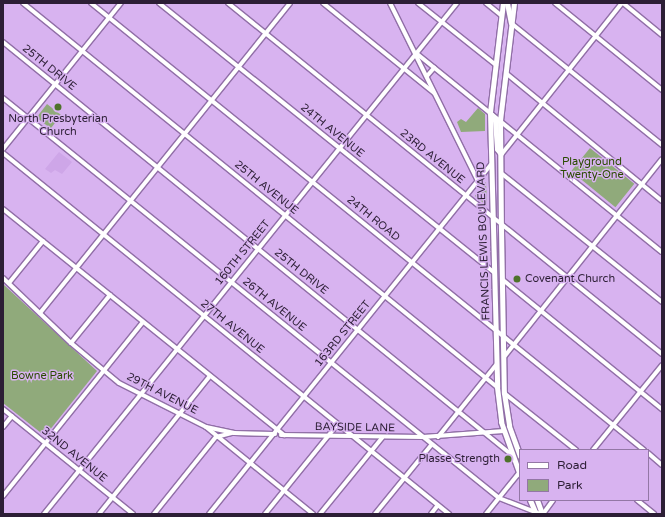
<!DOCTYPE html>
<html>
<head>
<meta charset="utf-8">
<style>
  body { margin:0 }
  #map { position:relative; width:665px; height:517px; overflow:hidden; background:#d8b3f0; font-family:"Varela Round",sans-serif }
  div>[style] { position:absolute }
  .built>* { inset:0; background:#cea6e8 }
  .green>* { inset:0; background:#90aa7b; transform-origin:0 0 }
  .roads { filter:drop-shadow(1px 0 #916fa7) drop-shadow(-1px 0 #916fa7) drop-shadow(0 1px #916fa7) drop-shadow(0 -1px #916fa7) }
  .minor>* { height:4px; margin:-2px; padding:0 2px; transform-origin:2px; border-radius:2px; background:#fff }
  .major>* { height:5px; margin:-2.5px; padding:0 2.5px; transform-origin:2.5px; border-radius:2.5px; background:#fff }
  .dots>* { width:11px; height:11px; translate:-50% -50%; box-sizing:border-box; border:2px solid #d8b3f0; border-radius:50% }
  span { translate:-50% -50%; white-space:nowrap; text-align:center; line-height:1.15; -webkit-text-stroke:3px #d8b3f0; paint-order:stroke }
  .street-label { font-size:11px; color:#2c1e35 }
  .poi-label { font-size:11px; color:#2c1e35 }
  .left { translate:0 -50%; text-align:left }
  .right { translate:-100% -50%; text-align:right }
  .park-label { font-size:11px; color:#2a4b00 }
  .frame { position:absolute; inset:0; border:4px solid #2c1e35; pointer-events:none }
  .legend { position:absolute; left:519px; top:449px; width:130px; height:52px; box-sizing:border-box; background:#d8b3f0; border:1px solid #9377a5; margin:0; padding:5px 7px; list-style:none; font-size:12px; color:#2c1e35 }
  .legend li { display:flex; align-items:center; gap:8px; height:20px }
  .legend b { width:20px; border:1px solid #9377a5 }
</style>
</head>
<body>
<div id="map">
  <div class="built">
    <i style="clip-path:polygon(59px 152px,72px 162px,62px 174px,55px 170px,51px 173px,45px 169px)"></i>
  </div>
  <div class="green">
    <i style="left:47px;top:104px;width:18px;height:17px;rotate:38deg"></i>
    <i style="clip-path:polygon(478px 108px,485px 114px,485px 131px,461px 132px,457px 122px,461px 119px,466px 122px)"></i>
    <i style="left:590px;top:148px;width:57px;height:30px;rotate:39deg"></i>
    <i style="clip-path:polygon(486px 182px,487px 206px,475px 196px)"></i>
    <i style="clip-path:polygon(3px 284px,97px 371px,45px 436px,3px 403px)"></i>
  </div>
  <div class="roads">
    <div class="minor">
      <i style="left:23px;top:3px;width:610px;rotate:39.01deg"></i>
      <i style="left:91px;top:3px;width:711px;rotate:38.95deg"></i>
      <i style="left:159px;top:3px;width:430px;rotate:38.8deg"></i>
      <i style="left:228px;top:3px;width:558px;rotate:38.96deg"></i>
      <i style="left:323px;top:3px;width:143px;rotate:39deg"></i>
      <i style="left:390px;top:3px;width:199px;rotate:63.7deg"></i>
      <i style="left:418px;top:3px;width:100px;rotate:38.5deg"></i>
      <i style="left:486px;top:3px;width:19px;rotate:39deg"></i>
      <i style="left:555px;top:3px;width:138px;rotate:39.1deg"></i>
      <i style="left:623px;top:3px;width:50px;rotate:39.4deg"></i>
      <i style="left:511px;top:23px;width:194px;rotate:38.9deg"></i>
      <i style="left:3px;top:42px;width:655px;rotate:39.06deg"></i>
      <i style="left:416px;top:53px;width:316px;rotate:39deg"></i>
      <i style="left:507px;top:74px;width:200px;rotate:39.3deg"></i>
      <i style="left:427px;top:76px;width:11px;rotate:-49deg"></i>
      <i style="left:3px;top:98px;width:637px;rotate:38.88deg"></i>
      <i style="left:499px;top:498px;width:44px;rotate:21.3deg"></i>
      <i style="left:3px;top:149px;width:188px;rotate:-51.1deg"></i>
      <i style="left:3px;top:153px;width:574px;rotate:38.99deg"></i>
      <i style="left:501px;top:155px;width:194px;rotate:-51.5deg"></i>
      <i style="left:501px;top:173px;width:206px;rotate:38.7deg"></i>
      <i style="left:3px;top:209px;width:361px;rotate:38.8deg"></i>
      <i style="left:3px;top:278px;width:94px;rotate:43.7deg"></i>
      <i style="left:71px;top:343px;width:62px;rotate:39.8deg"></i>
      <i style="left:119px;top:383px;width:97px;rotate:26.8deg"></i>
      <i style="left:206px;top:427px;width:138px;rotate:39.1deg"></i>
      <i style="left:503px;top:280px;width:205px;rotate:39.1deg"></i>
      <i style="left:9px;top:283px;width:54px;rotate:-51deg"></i>
      <i style="left:40px;top:313px;width:398px;rotate:-51.1deg"></i>
      <i style="left:71px;top:343px;width:62px;rotate:-50.9deg"></i>
      <i style="left:504px;top:357px;width:253px;rotate:-51.4deg"></i>
      <i style="left:504px;top:393px;width:92px;rotate:38.4deg"></i>
      <i style="left:3px;top:409px;width:167px;rotate:38.9deg"></i>
      <i style="left:3px;top:427px;width:14px;rotate:-51deg"></i>
      <i style="left:206px;top:427px;width:29px;rotate:12deg"></i>
      <i style="left:234px;top:433px;width:41px;rotate:1.4deg"></i>
      <i style="left:281px;top:435px;width:142px;rotate:0.8deg"></i>
      <i style="left:423px;top:437px;width:81px;rotate:-4.2deg"></i>
      <i style="left:438px;top:437px;width:94px;rotate:-51.1deg"></i>
      <i style="left:593px;top:450px;width:109px;rotate:-50.9deg"></i>
      <i style="left:648px;top:453px;width:18px;rotate:41deg"></i>
      <i style="left:3px;top:496px;width:223px;rotate:-51.2deg"></i>
      <i style="left:637px;top:500px;width:22px;rotate:39deg"></i>
      <i style="left:44px;top:514px;width:657px;rotate:-51.05deg"></i>
      <i style="left:99px;top:514px;width:177px;rotate:-51.2deg"></i>
      <i style="left:154px;top:514px;width:99px;rotate:-51.2deg"></i>
      <i style="left:216px;top:437px;width:16px;rotate:-14deg"></i>
      <i style="left:209px;top:514px;width:449px;rotate:-51.1deg"></i>
      <i style="left:265px;top:514px;width:116px;rotate:-51deg"></i>
      <i style="left:320px;top:514px;width:98px;rotate:-50.8deg"></i>
      <i style="left:375px;top:514px;width:90px;rotate:-50.8deg"></i>
      <i style="left:431px;top:514px;width:11px;rotate:-52deg"></i>
      <i style="left:486px;top:514px;width:53px;rotate:-51.2deg"></i>
      <i style="left:543px;top:514px;width:17px;rotate:-54deg"></i>
    </div>
    <div class="major">
      <i style="left:503px;top:3px;width:110px;rotate:96.8deg"></i>
      <i style="left:490px;top:112px;width:275px;rotate:88.5deg"></i>
      <i style="left:497px;top:387px;width:35px;rotate:83deg"></i>
      <i style="left:501px;top:422px;width:56px;rotate:70.3deg"></i>
      <i style="left:507px;top:3px;width:20px;rotate:79deg"></i>
      <i style="left:514px;top:3px;width:119px;rotate:96.8deg"></i>
      <i style="left:500px;top:121px;width:108px;rotate:89.5deg"></i>
      <i style="left:501px;top:229px;width:164px;rotate:89deg"></i>
      <i style="left:504px;top:393px;width:33px;rotate:81deg"></i>
      <i style="left:509px;top:426px;width:32px;rotate:70deg"></i>
      <i style="left:490px;top:113px;width:9px;rotate:54deg"></i>
      <i style="left:495px;top:120px;width:29px;rotate:86deg"></i>
      <i style="left:497px;top:149px;width:6px;rotate:51deg"></i>
      <i style="left:530px;top:500px;width:15px;rotate:67deg"></i>
      <i style="left:537px;top:500px;width:15px;rotate:70deg"></i>
    </div>
  </div>
  <div class="dots">
    <i style="left:58px;top:107px;background:#4e722b"></i>
    <i style="left:517px;top:279px;background:#4e722b"></i>
    <i style="left:508px;top:459px;background:#4e722b"></i>
  </div>
  <div class="street-label">
    <span style="left:49px;top:68px;rotate:39deg">25TH DRIVE</span>
    <span style="left:332px;top:131px;rotate:39deg">24TH AVENUE</span>
    <span style="left:432px;top:157px;rotate:39deg">23RD AVENUE</span>
    <span style="left:266px;top:188px;rotate:39deg">25TH AVENUE</span>
    <span style="left:373px;top:219px;rotate:39deg">24TH ROAD</span>
    <span style="left:484px;top:241px;rotate:-92deg">FRANCIS LEWIS BOULEVARD</span>
    <span style="left:243px;top:253px;rotate:-51deg">160TH STREET</span>
    <span style="left:301px;top:272px;rotate:39deg">25TH DRIVE</span>
    <span style="left:274px;top:305px;rotate:39deg">26TH AVENUE</span>
    <span style="left:232px;top:327px;rotate:39deg">27TH AVENUE</span>
    <span style="left:343px;top:334px;rotate:-51deg">163RD STREET</span>
    <span style="left:162px;top:394px;rotate:27deg">29TH AVENUE</span>
    <span style="left:355px;top:428px;rotate:1deg">BAYSIDE LANE</span>
    <span style="left:74px;top:455px;rotate:39deg">32ND AVENUE</span>
  </div>
  <div class="poi-label">
    <span style="left:58px;top:126px">North Presbyterian<br>Church</span>
    <span class="left" style="left:525px;top:279px">Covenant Church</span>
    <span class="right" style="left:500px;top:459px">Plasse Strength</span>
  </div>
  <div class="park-label">
    <span style="left:592px;top:169px">Playground<br>Twenty-One</span>
    <span style="left:42px;top:376px">Bowne Park</span>
  </div>
  <div class="frame"></div>
  <ul class="legend">
  <li><b style="height:5px;background:#fff"></b>Road</li>
  <li><b style="height:11px;background:#90aa7b"></b>Park</li>
  </ul>
</div>
</body>
</html>
